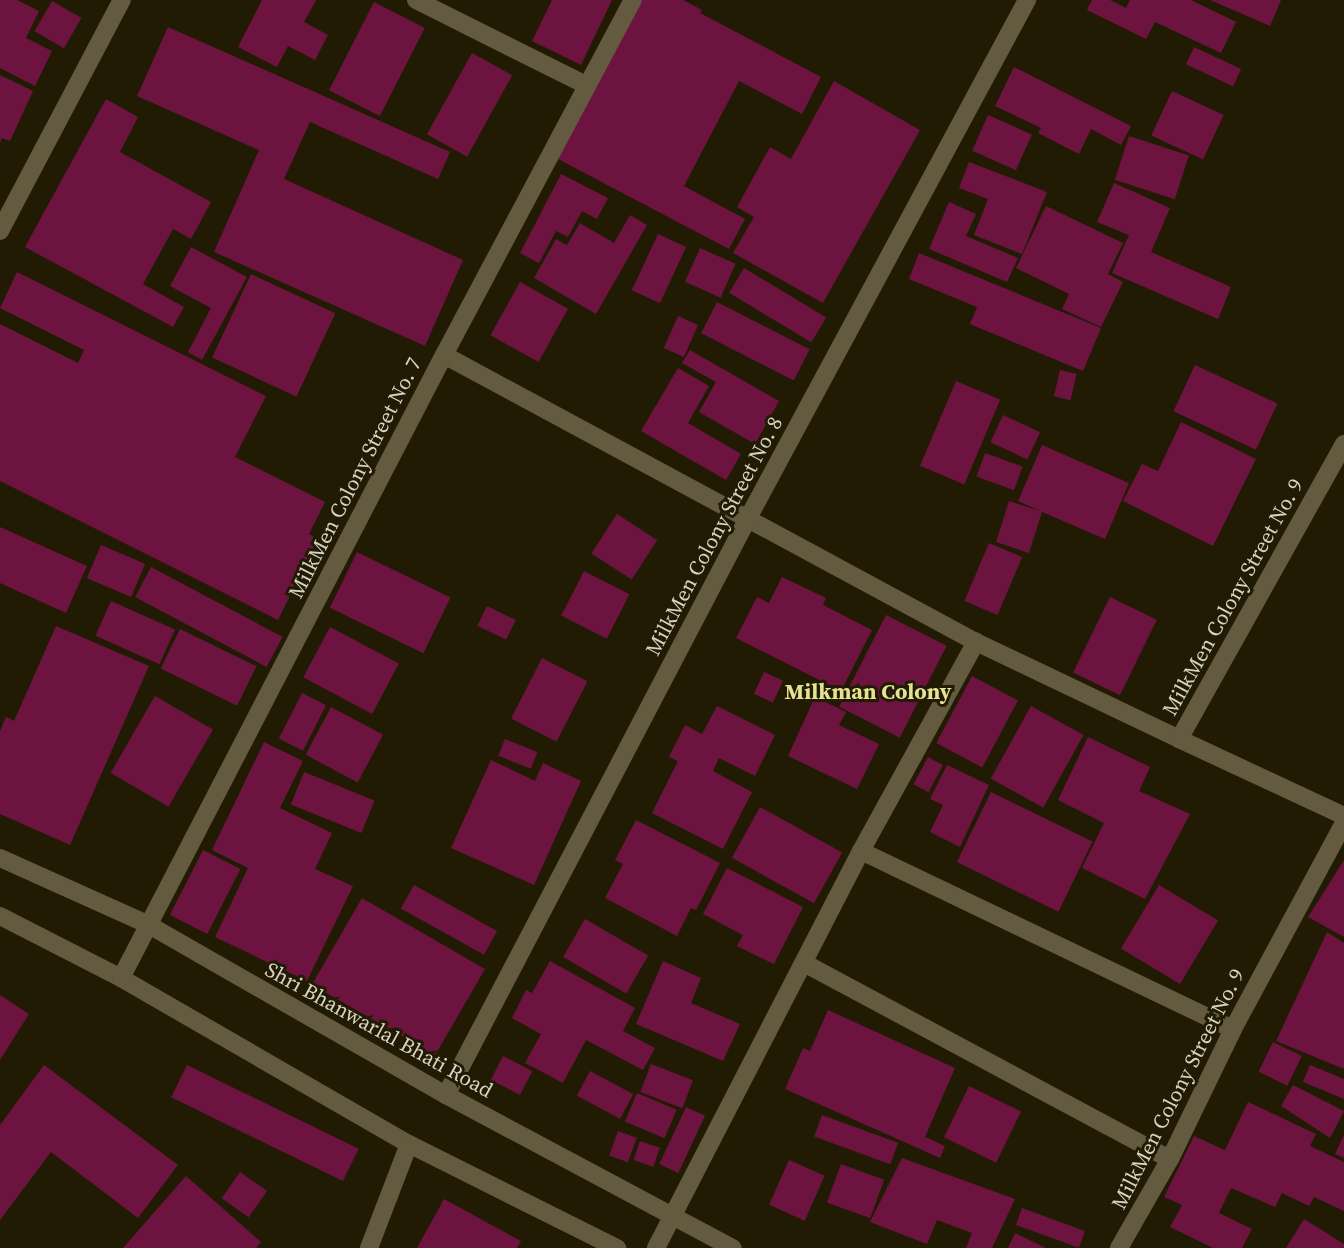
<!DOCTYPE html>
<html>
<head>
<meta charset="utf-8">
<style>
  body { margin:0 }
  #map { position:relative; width:1344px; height:1248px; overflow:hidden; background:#221b03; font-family:"Source Serif 4",serif }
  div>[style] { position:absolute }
  .building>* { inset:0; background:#6c1340; transform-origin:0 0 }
  .street>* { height:18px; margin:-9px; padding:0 9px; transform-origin:9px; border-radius:9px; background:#635a40 }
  span { translate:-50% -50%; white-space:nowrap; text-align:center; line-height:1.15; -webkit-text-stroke:6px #221b03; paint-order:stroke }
  .street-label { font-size:21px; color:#d7d3c4 }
  .neighbourhood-label { font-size:22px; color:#e5e293; font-weight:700 }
</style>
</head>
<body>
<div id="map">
  <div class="building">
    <i style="clip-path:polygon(0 0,17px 0,39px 11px,26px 38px,52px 51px,35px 86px,0 68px)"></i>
    <i style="clip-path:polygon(262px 0,316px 0,304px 22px,328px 35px,315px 60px,288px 46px,277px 67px,238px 47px)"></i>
    <i style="clip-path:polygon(552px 0,612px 0,581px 65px,532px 41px)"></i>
    <i style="clip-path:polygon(638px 0,683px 0,702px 10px,700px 13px,821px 77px,802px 114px,739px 81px,684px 186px,745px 219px,729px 249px,556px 158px)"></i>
    <i style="clip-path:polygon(1092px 0,1110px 0,1126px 8px,1130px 0,1191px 0,1236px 22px,1221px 53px,1155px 22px,1146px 39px,1087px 10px)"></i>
    <i style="clip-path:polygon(1210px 0,1281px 0,1270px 26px)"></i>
    <i style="left:52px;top:1px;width:34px;height:35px;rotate:30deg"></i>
    <i style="left:374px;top:2px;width:57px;height:99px;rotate:27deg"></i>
    <i style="clip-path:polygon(168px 27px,450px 152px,438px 179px,310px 122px,284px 179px,463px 260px,425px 346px,214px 252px,259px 150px,137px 96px)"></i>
    <i style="left:1194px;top:47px;width:52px;height:19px;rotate:25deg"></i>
    <i style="left:472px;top:53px;width:46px;height:93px;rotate:29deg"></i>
    <i style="clip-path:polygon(1014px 67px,1131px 126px,1121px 145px,1091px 129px,1079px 154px,1038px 133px,1041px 128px,995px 106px)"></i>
    <i style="clip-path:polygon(0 75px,33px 91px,10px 141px,2px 138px,0 143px)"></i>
    <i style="clip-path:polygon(834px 81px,920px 130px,823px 303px,733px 253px,754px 217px,737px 207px,770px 147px,791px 159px)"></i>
    <i style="left:1172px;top:91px;width:57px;height:49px;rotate:25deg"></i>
    <i style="clip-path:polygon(106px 99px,138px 117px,120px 152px,211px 202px,191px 239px,173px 229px,143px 284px,184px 307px,173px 327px,25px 247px)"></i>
    <i style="left:988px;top:115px;width:48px;height:39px;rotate:24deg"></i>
    <i style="left:1129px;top:136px;width:63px;height:46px;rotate:18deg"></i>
    <i style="clip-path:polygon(969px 162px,1047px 192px,1022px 254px,974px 235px,988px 199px,959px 188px)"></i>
    <i style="clip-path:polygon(561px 174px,608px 198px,597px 219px,582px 211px,568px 237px,556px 231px,539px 263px,520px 253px)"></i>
    <i style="clip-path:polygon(1114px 183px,1170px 208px,1151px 252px,1231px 287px,1218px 319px,1112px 273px,1129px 235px,1097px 222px)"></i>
    <i style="clip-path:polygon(949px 202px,976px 214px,966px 236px,1018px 258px,1007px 282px,929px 249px)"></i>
    <i style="clip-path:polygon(1046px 206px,1123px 243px,1108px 274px,1123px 282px,1101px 327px,1062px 309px,1069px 294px,1016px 268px)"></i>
    <i style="clip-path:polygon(630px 215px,647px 225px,596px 314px,534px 278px,556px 239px,567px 245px,580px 223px,614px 243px)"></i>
    <i style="left:658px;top:234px;width:31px;height:62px;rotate:25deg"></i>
    <i style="clip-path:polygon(191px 247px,247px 277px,202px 360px,188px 352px,211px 308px,170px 286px)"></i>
    <i style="left:700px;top:248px;width:39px;height:37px;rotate:24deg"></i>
    <i style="clip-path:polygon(919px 253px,1101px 328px,1083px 371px,970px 324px,977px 307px,909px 279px)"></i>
    <i style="left:744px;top:268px;width:96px;height:29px;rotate:31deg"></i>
    <i style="clip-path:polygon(17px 272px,266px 396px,235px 457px,325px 502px,309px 534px,318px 539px,278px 620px,0 481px,0 324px,78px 363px,84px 350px,0 308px)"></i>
    <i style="left:251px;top:274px;width:93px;height:92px;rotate:25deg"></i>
    <i style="left:520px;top:282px;width:55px;height:61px;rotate:29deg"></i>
    <i style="left:717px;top:302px;width:104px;height:35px;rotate:27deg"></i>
    <i style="left:678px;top:316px;width:22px;height:35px;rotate:24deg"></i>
    <i style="clip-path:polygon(690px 350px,779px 401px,755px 444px,699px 412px,716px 382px,682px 363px)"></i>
    <i style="left:1195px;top:365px;width:91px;height:51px;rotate:25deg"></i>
    <i style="clip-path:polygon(678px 368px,709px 386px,688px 423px,741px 454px,726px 480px,641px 431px)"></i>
    <i style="left:1060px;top:370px;width:17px;height:27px;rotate:13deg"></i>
    <i style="left:956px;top:381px;width:48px;height:92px;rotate:23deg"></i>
    <i style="left:1003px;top:415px;width:41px;height:30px;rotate:25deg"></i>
    <i style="clip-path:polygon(1181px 422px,1256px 459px,1213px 546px,1123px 501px,1142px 464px,1158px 471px)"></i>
    <i style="clip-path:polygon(1042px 445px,1129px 483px,1105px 539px,1042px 512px,1029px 553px,996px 542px,1009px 501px,1040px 511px,1018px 501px)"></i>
    <i style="left:985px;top:453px;width:40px;height:25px;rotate:20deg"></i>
    <i style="left:617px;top:514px;width:48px;height:47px;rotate:33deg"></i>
    <i style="clip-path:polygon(0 527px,87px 566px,66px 613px,0 583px)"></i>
    <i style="left:989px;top:543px;width:36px;height:63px;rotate:23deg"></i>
    <i style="left:101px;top:545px;width:48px;height:36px;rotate:23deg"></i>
    <i style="left:357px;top:552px;width:104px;height:62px;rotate:26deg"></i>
    <i style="left:151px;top:567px;width:149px;height:34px;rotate:28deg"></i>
    <i style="left:584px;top:571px;width:51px;height:50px;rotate:27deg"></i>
    <i style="clip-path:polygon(782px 577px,826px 598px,823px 605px,872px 630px,841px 691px,736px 638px,757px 597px,769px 603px)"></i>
    <i style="left:1110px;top:597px;width:52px;height:84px;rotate:26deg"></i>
    <i style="left:111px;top:601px;width:70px;height:38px;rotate:24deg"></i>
    <i style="left:487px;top:606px;width:32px;height:22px;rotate:26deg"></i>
    <i style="left:886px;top:615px;width:68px;height:103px;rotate:27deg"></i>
    <i style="clip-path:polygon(56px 626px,149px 666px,70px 845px,0 814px,0 731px,6px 717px,14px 721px)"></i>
    <i style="left:330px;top:627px;width:78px;height:57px;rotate:28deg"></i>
    <i style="left:180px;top:629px;width:85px;height:44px;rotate:26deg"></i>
    <i style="left:542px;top:658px;width:51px;height:68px;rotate:27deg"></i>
    <i style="left:764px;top:672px;width:21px;height:24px;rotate:25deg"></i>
    <i style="left:972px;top:676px;width:52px;height:76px;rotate:28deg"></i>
    <i style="left:302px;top:693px;width:27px;height:51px;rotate:27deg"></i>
    <i style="left:155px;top:696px;width:67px;height:89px;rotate:30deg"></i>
    <i style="clip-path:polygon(815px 697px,846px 712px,839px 725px,879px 744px,857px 789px,788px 756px)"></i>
    <i style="clip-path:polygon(717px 706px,775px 735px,755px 776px,719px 758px,713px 771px,752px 792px,723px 849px,652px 813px,678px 761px,669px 757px,685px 725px,702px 734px)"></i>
    <i style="left:1031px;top:706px;width:60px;height:83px;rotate:29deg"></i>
    <i style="left:331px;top:707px;width:59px;height:54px;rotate:28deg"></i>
    <i style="clip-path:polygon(1088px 737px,1150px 767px,1139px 791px,1190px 814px,1145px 899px,1082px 868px,1104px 823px,1058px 800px)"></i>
    <i style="left:505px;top:739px;width:35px;height:18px;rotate:22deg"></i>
    <i style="clip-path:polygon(264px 742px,303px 761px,280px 808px,332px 833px,315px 869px,353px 886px,307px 981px,215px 937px,248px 868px,212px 850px)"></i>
    <i style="left:928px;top:757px;width:17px;height:31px;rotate:28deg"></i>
    <i style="clip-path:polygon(491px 760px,535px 781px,543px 763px,581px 781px,534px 885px,451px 848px)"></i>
    <i style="clip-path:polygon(947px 765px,989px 785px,960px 847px,930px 832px,943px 805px,930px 799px)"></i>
    <i style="left:304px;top:772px;width:76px;height:35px;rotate:22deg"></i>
    <i style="left:991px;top:792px;width:113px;height:78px;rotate:26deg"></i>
    <i style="left:760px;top:807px;width:94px;height:58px;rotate:29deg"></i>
    <i style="clip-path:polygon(636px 820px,720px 863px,696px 910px,691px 908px,677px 936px,605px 898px,623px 864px,615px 860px)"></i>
    <i style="left:203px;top:850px;width:42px;height:73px;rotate:27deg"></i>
    <i style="clip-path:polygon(1344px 860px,1344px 937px,1308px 917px)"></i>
    <i style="clip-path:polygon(727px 868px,803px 907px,774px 964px,737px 946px,743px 935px,703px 914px)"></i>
    <i style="left:414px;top:885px;width:95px;height:27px;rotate:29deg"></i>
    <i style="left:1159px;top:885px;width:69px;height:74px;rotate:31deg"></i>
    <i style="left:362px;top:898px;width:142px;height:100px;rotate:30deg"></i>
    <i style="left:585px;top:919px;width:73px;height:44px;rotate:30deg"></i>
    <i style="clip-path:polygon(1327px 932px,1344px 943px,1344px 1069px,1276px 1041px)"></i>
    <i style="clip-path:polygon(550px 961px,635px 1008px,623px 1031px,655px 1048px,643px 1070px,586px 1040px,563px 1083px,525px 1063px,541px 1034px,512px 1018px,526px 990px,532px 993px)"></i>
    <i style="clip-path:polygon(663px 961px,701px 978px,691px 1003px,740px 1024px,723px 1061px,636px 1024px)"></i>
    <i style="clip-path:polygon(0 995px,29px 1014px,0 1060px)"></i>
    <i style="clip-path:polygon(828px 1010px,955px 1068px,925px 1137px,945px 1146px,940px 1158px,785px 1089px,803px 1048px,810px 1051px)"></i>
    <i style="left:1273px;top:1042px;width:32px;height:33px;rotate:26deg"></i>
    <i style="left:503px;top:1056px;width:33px;height:27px;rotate:27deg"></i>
    <i style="left:651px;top:1064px;width:45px;height:30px;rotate:21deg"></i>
    <i style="clip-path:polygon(44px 1065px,178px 1165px,138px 1218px,51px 1152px,0 1220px,0 1125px)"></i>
    <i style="left:187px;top:1065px;width:191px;height:36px;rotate:26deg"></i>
    <i style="clip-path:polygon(1310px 1065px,1344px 1079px,1344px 1099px,1303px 1082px)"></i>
    <i style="left:590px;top:1071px;width:49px;height:28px;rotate:28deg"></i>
    <i style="clip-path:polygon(1293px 1085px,1344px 1111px,1330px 1138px,1281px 1106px)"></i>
    <i style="left:969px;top:1086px;width:58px;height:57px;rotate:26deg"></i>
    <i style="left:637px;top:1093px;width:43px;height:31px;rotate:23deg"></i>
    <i style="clip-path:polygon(1248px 1102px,1316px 1134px,1310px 1146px,1344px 1162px,1344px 1211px,1314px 1197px,1309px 1206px,1282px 1193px,1275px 1207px,1231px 1188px,1219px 1213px,1252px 1229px,1242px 1248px,1213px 1248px,1170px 1227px,1182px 1205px,1164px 1197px,1194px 1136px,1225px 1150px)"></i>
    <i style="left:686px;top:1107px;width:21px;height:63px;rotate:25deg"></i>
    <i style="left:822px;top:1115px;width:81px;height:23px;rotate:20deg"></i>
    <i style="left:618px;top:1131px;width:20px;height:26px;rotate:20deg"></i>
    <i style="clip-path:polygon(1344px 1135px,1344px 1158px,1335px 1154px)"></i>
    <i style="left:640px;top:1141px;width:21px;height:20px;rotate:19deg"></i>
    <i style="clip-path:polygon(902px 1158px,1015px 1199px,992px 1248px,966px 1248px,972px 1233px,937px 1220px,927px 1244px,870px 1222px)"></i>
    <i style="left:789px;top:1160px;width:39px;height:49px;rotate:24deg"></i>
    <i style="left:841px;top:1164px;width:46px;height:41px;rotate:20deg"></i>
    <i style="left:240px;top:1172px;width:33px;height:32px;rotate:35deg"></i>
    <i style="clip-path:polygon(186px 1176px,261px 1242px,256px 1248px,123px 1248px)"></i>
    <i style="clip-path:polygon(444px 1199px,521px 1241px,517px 1248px,417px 1248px)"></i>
    <i style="left:1022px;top:1208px;width:67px;height:18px;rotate:20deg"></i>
    <i style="clip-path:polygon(1304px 1219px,1344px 1244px,1344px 1248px,1286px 1248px)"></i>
    <i style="clip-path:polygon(1015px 1233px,1046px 1248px,1008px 1248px)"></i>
  </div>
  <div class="street">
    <i style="left:416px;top:0;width:190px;rotate:26.6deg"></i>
    <i style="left:0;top:231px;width:261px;rotate:-62.2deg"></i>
    <i style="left:444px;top:355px;width:604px;rotate:28.35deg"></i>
    <i style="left:976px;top:642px;width:225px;rotate:25.5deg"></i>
    <i style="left:1344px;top:444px;width:338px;rotate:119.2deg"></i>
    <i style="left:1179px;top:739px;width:182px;rotate:25deg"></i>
    <i style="left:861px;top:851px;width:412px;rotate:25.6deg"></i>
    <i style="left:0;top:858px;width:163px;rotate:24.2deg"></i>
    <i style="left:149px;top:925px;width:342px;rotate:29.8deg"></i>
    <i style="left:446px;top:1095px;width:325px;rotate:28.1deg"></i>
    <i style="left:0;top:916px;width:136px;rotate:27.1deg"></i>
    <i style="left:121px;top:978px;width:332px;rotate:30deg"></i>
    <i style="left:409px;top:1144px;width:233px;rotate:26.6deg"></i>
    <i style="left:804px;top:963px;width:415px;rotate:28.2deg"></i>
    <i style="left:121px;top:978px;width:702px;rotate:-62.6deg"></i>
    <i style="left:444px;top:355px;width:402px;rotate:-62deg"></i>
    <i style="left:446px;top:1095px;width:649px;rotate:-62.37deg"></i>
    <i style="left:747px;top:520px;width:591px;rotate:-61.7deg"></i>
    <i style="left:369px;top:1248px;width:111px;rotate:-69deg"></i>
    <i style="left:656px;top:1248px;width:447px;rotate:-62.7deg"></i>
    <i style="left:861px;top:851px;width:239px;rotate:-61.2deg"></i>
    <i style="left:1119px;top:1248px;width:103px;rotate:-60.2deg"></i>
    <i style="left:1170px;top:1159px;width:144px;rotate:-64.1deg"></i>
    <i style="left:1233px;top:1029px;width:234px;rotate:-61.7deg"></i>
  </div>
  <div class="street-label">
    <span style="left:355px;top:478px;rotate:-63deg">MilkMen Colony Street No. 7</span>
    <span style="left:714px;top:536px;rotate:-62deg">MilkMen Colony Street No. 8</span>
    <span style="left:1233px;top:597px;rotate:-61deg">MilkMen Colony Street No. 9</span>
    <span style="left:379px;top:1030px;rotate:29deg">Shri Bhanwarlal Bhati Road</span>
    <span style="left:1178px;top:1089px;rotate:-63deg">MilkMen Colony Street No. 9</span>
  </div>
  <div class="neighbourhood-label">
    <span style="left:868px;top:692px">Milkman Colony</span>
  </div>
</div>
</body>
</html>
